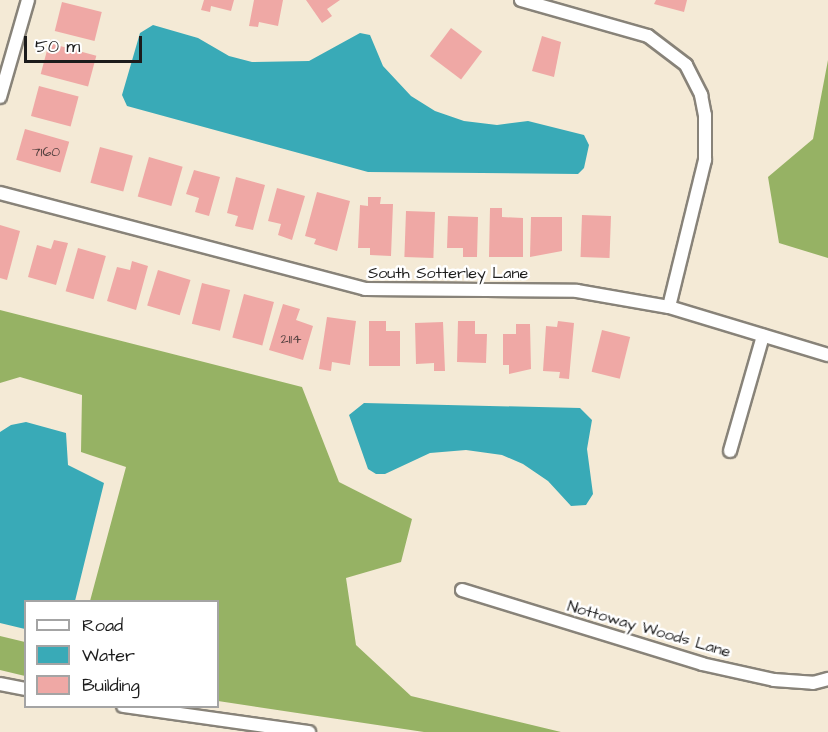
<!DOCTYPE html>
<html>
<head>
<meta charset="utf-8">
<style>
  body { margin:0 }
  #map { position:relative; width:828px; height:732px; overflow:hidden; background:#f4ead6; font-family:"Architects Daughter",sans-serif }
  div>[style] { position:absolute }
  .forest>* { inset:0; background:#96b264 }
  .water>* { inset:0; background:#39aab7 }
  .building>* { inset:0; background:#efa8a5; transform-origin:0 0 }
  .roads { filter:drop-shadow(2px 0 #888379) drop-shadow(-2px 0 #888379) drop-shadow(0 2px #888379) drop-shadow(0 -2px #888379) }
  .street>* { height:12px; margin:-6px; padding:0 6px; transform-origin:6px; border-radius:6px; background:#fff }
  span { translate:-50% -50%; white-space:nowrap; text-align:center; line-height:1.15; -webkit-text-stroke:5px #fff; paint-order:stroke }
  .number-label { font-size:14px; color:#513f3e }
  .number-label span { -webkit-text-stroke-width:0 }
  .street-label { font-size:16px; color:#1c1c1c }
  .legend { position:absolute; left:24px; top:600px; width:195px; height:108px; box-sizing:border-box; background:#fff; border:2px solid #a4a4a4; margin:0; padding:8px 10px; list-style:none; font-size:18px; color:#1c1c1c }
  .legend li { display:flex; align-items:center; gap:12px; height:30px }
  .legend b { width:30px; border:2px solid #a4a4a4 }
  .scale { position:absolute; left:24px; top:36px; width:118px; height:27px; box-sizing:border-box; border:3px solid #1c1c1c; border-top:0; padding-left:8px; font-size:18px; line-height:21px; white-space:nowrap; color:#1c1c1c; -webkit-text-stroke:4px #fff; paint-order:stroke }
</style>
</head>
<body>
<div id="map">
  <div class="forest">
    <i style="clip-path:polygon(828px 60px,828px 258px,779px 243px,768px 177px,813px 139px)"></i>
    <i style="clip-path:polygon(0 310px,302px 387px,339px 482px,412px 519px,401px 562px,346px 578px,356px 645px,411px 696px,561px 732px,424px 732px,218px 701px,218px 602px,90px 601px,126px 467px,81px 452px,82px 395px,20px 377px,0 383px)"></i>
    <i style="clip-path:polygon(0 636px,25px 642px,25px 676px,0 670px)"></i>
  </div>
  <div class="water">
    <i style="clip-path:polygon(153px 25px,198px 38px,229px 56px,252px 62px,309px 61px,360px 33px,370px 35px,383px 66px,411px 96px,435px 111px,464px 121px,497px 125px,528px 121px,584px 135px,589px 145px,584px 168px,578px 174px,368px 172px,127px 106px,122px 95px,140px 33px)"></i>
    <i style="clip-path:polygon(364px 403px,580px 408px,592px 420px,587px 449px,593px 494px,586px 505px,571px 506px,548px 481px,523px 464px,502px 455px,466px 450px,430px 453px,385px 474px,376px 474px,368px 469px,349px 415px)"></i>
    <i style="clip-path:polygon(26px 422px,66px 433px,68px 465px,104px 483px,75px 601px,26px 602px,25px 629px,0 623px,0 432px,11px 425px)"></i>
  </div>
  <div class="building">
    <i style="clip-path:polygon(204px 0,234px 0,231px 11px,211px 6px,210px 12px,201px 10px)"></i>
    <i style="clip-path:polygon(254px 0,283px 0,278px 26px,259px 22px,258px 27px,249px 26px)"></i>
    <i style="clip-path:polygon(306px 0,340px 0,327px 9px,332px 16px,322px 23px)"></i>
    <i style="clip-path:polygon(656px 0,687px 0,684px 12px,654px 4px)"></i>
    <i style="left:62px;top:2px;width:41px;height:30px;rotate:14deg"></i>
    <i style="left:451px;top:28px;width:39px;height:35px;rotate:37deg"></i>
    <i style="clip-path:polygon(542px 36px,561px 42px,554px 77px,532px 71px)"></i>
    <i style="left:49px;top:43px;width:49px;height:32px;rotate:15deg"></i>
    <i style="left:39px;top:86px;width:41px;height:31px;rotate:15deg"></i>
    <i style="left:25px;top:129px;width:46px;height:32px;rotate:16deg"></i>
    <i style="left:100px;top:147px;width:34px;height:37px;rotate:15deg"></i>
    <i style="left:149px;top:157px;width:35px;height:41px;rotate:16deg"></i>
    <i style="clip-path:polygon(194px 170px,220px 177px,209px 216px,195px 212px,199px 198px,186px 194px)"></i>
    <i style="clip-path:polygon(236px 177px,265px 185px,253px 230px,235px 226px,238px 216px,227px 213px)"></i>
    <i style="clip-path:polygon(277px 188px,305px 196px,292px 240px,278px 235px,281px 224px,268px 221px)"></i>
    <i style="clip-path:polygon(317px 192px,350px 201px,337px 251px,314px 244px,316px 239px,305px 236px)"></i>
    <i style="clip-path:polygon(368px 197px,381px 197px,380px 204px,393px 204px,391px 256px,370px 255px,370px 248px,358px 248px,360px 205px,368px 206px)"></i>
    <i style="clip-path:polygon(490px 208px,502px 208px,502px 217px,523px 218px,523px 257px,489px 257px)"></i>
    <i style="left:406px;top:211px;width:29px;height:46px;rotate:2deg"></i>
    <i style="left:582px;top:215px;width:29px;height:42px;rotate:2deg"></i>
    <i style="clip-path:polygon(448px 216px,478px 217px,477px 257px,463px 257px,463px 248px,447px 248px)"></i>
    <i style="clip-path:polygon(531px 217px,562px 217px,562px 251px,530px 257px)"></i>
    <i style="clip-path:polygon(0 225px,20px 231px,7px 280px,0 278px)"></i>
    <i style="clip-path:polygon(54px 240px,68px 243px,56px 285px,28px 277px,37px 245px,51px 249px)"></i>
    <i style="left:78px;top:248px;width:29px;height:45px;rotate:16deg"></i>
    <i style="clip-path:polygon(132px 261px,148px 266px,136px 310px,107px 301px,117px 267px,130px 270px)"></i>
    <i style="left:158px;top:270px;width:34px;height:37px;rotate:17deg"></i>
    <i style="left:202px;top:283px;width:29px;height:42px;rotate:14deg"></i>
    <i style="left:244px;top:294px;width:31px;height:45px;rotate:15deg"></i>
    <i style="clip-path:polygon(283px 304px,300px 309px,296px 320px,313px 326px,303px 360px,269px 350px)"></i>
    <i style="clip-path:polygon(327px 317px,356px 321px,350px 365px,332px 362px,331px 371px,319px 369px)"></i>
    <i style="clip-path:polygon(369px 321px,386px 321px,386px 331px,400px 331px,400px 366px,369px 366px)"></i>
    <i style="clip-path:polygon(458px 321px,475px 321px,475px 334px,487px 334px,486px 363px,457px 362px)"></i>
    <i style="clip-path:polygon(558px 321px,574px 323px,569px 379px,559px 378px,560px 372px,543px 371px,546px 326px,557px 327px)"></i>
    <i style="clip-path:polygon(443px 322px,445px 371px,434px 371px,434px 363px,416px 364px,415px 323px)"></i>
    <i style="clip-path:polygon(516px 324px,530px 324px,531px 369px,509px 374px,509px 365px,503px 365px,503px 334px,516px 334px)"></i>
    <i style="left:602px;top:330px;width:29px;height:43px;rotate:14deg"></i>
  </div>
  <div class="roads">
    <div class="street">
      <i style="left:521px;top:0;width:132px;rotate:15.8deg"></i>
      <i style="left:648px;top:36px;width:48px;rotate:37.3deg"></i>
      <i style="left:686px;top:65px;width:34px;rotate:63deg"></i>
      <i style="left:701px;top:95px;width:20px;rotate:79deg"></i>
      <i style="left:705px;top:115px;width:45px;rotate:90deg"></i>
      <i style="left:705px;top:160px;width:151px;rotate:103.8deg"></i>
      <i style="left:0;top:97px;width:101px;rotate:-73.9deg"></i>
      <i style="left:0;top:193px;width:377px;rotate:14.7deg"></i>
      <i style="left:365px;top:289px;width:212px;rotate:0.5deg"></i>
      <i style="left:577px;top:291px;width:93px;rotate:9.9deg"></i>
      <i style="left:669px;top:307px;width:166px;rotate:16.8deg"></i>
      <i style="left:730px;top:451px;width:120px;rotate:-74deg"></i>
      <i style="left:462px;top:590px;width:251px;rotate:17.1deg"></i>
      <i style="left:702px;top:664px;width:74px;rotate:12.5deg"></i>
      <i style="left:774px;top:680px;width:39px;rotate:4deg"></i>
      <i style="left:813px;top:683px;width:16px;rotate:-15deg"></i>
      <i style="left:0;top:684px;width:26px;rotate:11deg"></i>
      <i style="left:123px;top:706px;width:188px;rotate:8deg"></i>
    </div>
  </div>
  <div class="number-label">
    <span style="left:46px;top:152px">7160</span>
    <span style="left:291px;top:339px">2114</span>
  </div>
  <div class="street-label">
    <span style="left:448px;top:273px">South Sotterley Lane</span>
    <span style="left:649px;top:629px;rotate:16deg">Nottoway Woods Lane</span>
  </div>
  <ul class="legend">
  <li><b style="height:8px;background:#fff"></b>Road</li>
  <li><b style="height:16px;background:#39aab7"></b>Water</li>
  <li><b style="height:16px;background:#efa8a5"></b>Building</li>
  </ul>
  <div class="scale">50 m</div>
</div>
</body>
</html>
